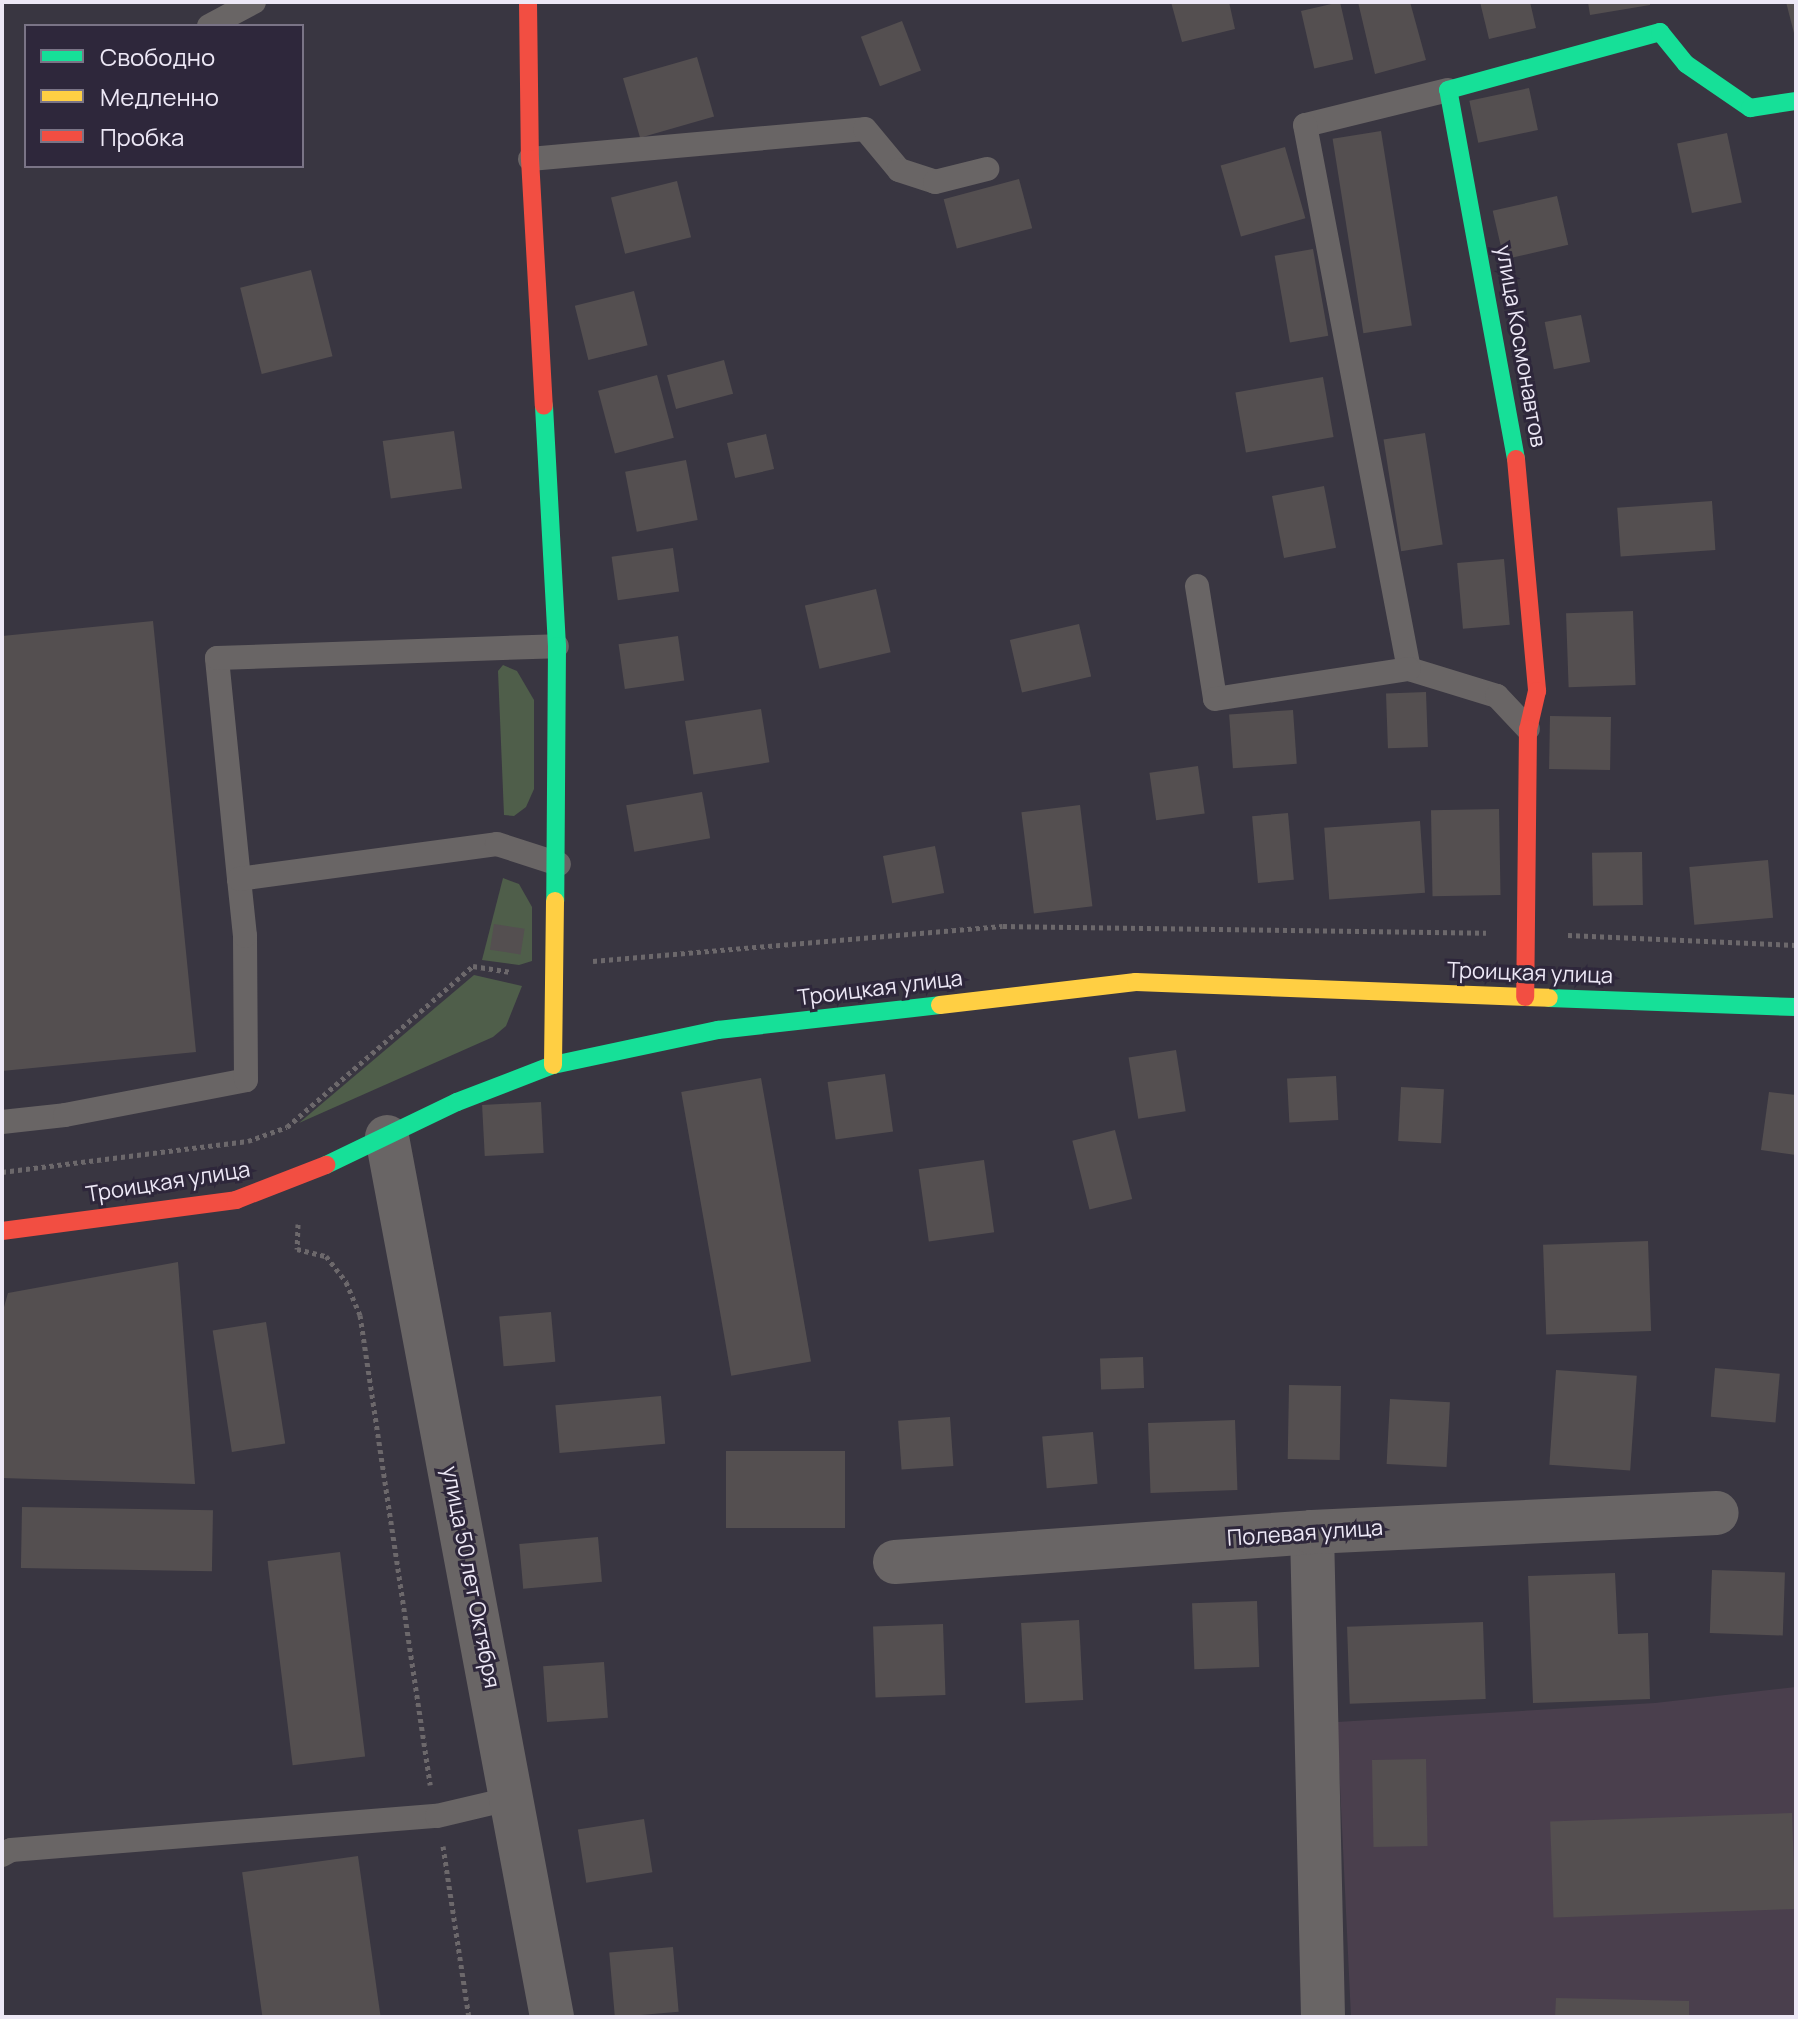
<!DOCTYPE html>
<html>
<head>
<meta charset="utf-8">
<style>
  body { margin:0 }
  #map { position:relative; width:1798px; height:2019px; overflow:hidden; background:#393641; font-family:Manrope,sans-serif }
  div>[style] { position:absolute }
  .commercial>* { inset:0; background:#4a3f4d }
  .green>* { inset:0; background:#4f5e4a }
  .building>* { inset:0; background:#544f50; transform-origin:0 0 }
  .path>* { height:5px; margin-top:-2.5px; transform-origin:0; background:repeating-linear-gradient(90deg,#6c686b 0 4px,transparent 0 8px) }
  .lane>* { height:24px; margin:-12px; padding:0 12px; transform-origin:12px; border-radius:12px; background:#696565 }
  .street>* { height:44px; margin:-22px; padding:0 22px; transform-origin:22px; border-radius:22px; background:#696565 }
  .fast>* { height:18px; margin:-9px; padding:0 9px; transform-origin:9px; border-radius:9px; background:#16e098 }
  .slow>* { height:18px; margin:-9px; padding:0 9px; transform-origin:9px; border-radius:9px; background:#ffcf43 }
  .jam>* { height:18px; margin:-9px; padding:0 9px; transform-origin:9px; border-radius:9px; background:#f24e42 }
  span { translate:-50% -50%; white-space:nowrap; text-align:center; line-height:1.15; -webkit-text-stroke:6px #2e273b; paint-order:stroke }
  .street-label { font-size:22px; color:#ede8f6 }
  .frame { position:absolute; inset:0; border:4px solid #ede8f6; pointer-events:none }
  .legend { position:absolute; left:24px; top:24px; width:280px; height:144px; box-sizing:border-box; background:#2e273b; border:2px solid #7a7486; margin:0; padding:10px 14px; list-style:none; font-size:24px; color:#ede8f6 }
  .legend li { display:flex; align-items:center; gap:16px; height:40px }
  .legend b { width:40px; border:2px solid #7a7486 }
</style>
</head>
<body>
<div id="map">
  <div class="commercial">
    <i style="clip-path:polygon(1796px 1687px,1796px 2017px,1351px 2017px,1337px 1722px,1655px 1703px)"></i>
  </div>
  <div class="green">
    <i style="clip-path:polygon(503px 665px,517px 671px,534px 700px,534px 789px,526px 807px,514px 816px,504px 815px,498px 671px)"></i>
    <i style="clip-path:polygon(503px 878px,519px 884px,532px 907px,532px 961px,519px 965px,482px 960px)"></i>
    <i style="clip-path:polygon(474px 975px,522px 986px,506px 1026px,493px 1037px,299px 1123px)"></i>
  </div>
  <div class="building">
    <i style="clip-path:polygon(1171px 2px,1229px 2px,1235px 29px,1182px 42px)"></i>
    <i style="left:1340px;top:2px;width:59px;height:40px;rotate:77deg"></i>
    <i style="clip-path:polygon(1358px 2px,1410px 2px,1426px 60px,1375px 74px)"></i>
    <i style="clip-path:polygon(1480px 2px,1530px 2px,1536px 28px,1489px 39px)"></i>
    <i style="clip-path:polygon(1588px 2px,1650px 2px,1650px 5px,1590px 15px)"></i>
    <i style="clip-path:polygon(1786px 2px,1796px 2px,1796px 37px,1795px 37px)"></i>
    <i style="left:902px;top:21px;width:53px;height:44px;rotate:69deg"></i>
    <i style="left:697px;top:57px;width:62px;height:77px;rotate:74deg"></i>
    <i style="left:1529px;top:88px;width:43px;height:61px;rotate:78deg"></i>
    <i style="left:1381px;top:131px;width:197px;height:49px;rotate:81deg"></i>
    <i style="left:1727px;top:133px;width:71px;height:51px;rotate:78deg"></i>
    <i style="left:1285px;top:147px;width:74px;height:67px;rotate:74deg"></i>
    <i style="left:1019px;top:179px;width:51px;height:78px;rotate:75deg"></i>
    <i style="left:677px;top:181px;width:58px;height:68px;rotate:76deg"></i>
    <i style="left:1557px;top:196px;width:50px;height:66px;rotate:77deg"></i>
    <i style="left:1313px;top:249px;width:88px;height:39px;rotate:80deg"></i>
    <i style="left:311px;top:270px;width:89px;height:73px;rotate:76deg"></i>
    <i style="left:634px;top:291px;width:56px;height:61px;rotate:76deg"></i>
    <i style="left:1581px;top:315px;width:48px;height:37px;rotate:79deg"></i>
    <i style="left:724px;top:360px;width:35px;height:59px;rotate:75deg"></i>
    <i style="left:657px;top:375px;width:65px;height:61px;rotate:75deg"></i>
    <i style="left:1323px;top:377px;width:61px;height:89px;rotate:80deg"></i>
    <i style="left:454px;top:431px;width:58px;height:72px;rotate:82deg"></i>
    <i style="left:1425px;top:433px;width:113px;height:42px;rotate:81deg"></i>
    <i style="left:766px;top:434px;width:36px;height:40px;rotate:77deg"></i>
    <i style="left:686px;top:460px;width:61px;height:62px;rotate:79deg"></i>
    <i style="left:1324px;top:486px;width:63px;height:53px;rotate:79deg"></i>
    <i style="left:1712px;top:501px;width:49px;height:95px;rotate:86deg"></i>
    <i style="left:673px;top:548px;width:44px;height:62px;rotate:82deg"></i>
    <i style="left:1504px;top:559px;width:66px;height:47px;rotate:85deg"></i>
    <i style="left:876px;top:589px;width:65px;height:73px;rotate:77deg"></i>
    <i style="left:1633px;top:611px;width:74px;height:67px;rotate:88deg"></i>
    <i style="clip-path:polygon(153px 621px,196px 1052px,2px 1071px,2px 636px)"></i>
    <i style="left:1079px;top:624px;width:54px;height:71px;rotate:77deg"></i>
    <i style="left:678px;top:636px;width:45px;height:60px;rotate:82deg"></i>
    <i style="left:1426px;top:692px;width:55px;height:40px;rotate:88deg"></i>
    <i style="left:761px;top:709px;width:54px;height:77px;rotate:81deg"></i>
    <i style="left:1293px;top:710px;width:54px;height:64px;rotate:86deg"></i>
    <i style="left:1550px;top:716px;width:61px;height:53px;rotate:1deg"></i>
    <i style="left:1198px;top:766px;width:48px;height:49px;rotate:82deg"></i>
    <i style="left:702px;top:792px;width:47px;height:77px;rotate:80deg"></i>
    <i style="left:1080px;top:805px;width:102px;height:59px;rotate:83deg"></i>
    <i style="left:1499px;top:809px;width:86px;height:68px;rotate:89deg"></i>
    <i style="left:1288px;top:813px;width:67px;height:36px;rotate:85deg"></i>
    <i style="left:1420px;top:821px;width:72px;height:96px;rotate:86deg"></i>
    <i style="left:935px;top:846px;width:48px;height:53px;rotate:79deg"></i>
    <i style="left:1642px;top:852px;width:53px;height:50px;rotate:89deg"></i>
    <i style="left:1768px;top:860px;width:58px;height:79px;rotate:85deg"></i>
    <i style="left:494px;top:924px;width:31px;height:26px;rotate:9deg"></i>
    <i style="left:1176px;top:1050px;width:62px;height:48px;rotate:81deg"></i>
    <i style="left:885px;top:1074px;width:58px;height:58px;rotate:82deg"></i>
    <i style="left:1336px;top:1076px;width:44px;height:49px;rotate:87deg"></i>
    <i style="left:761px;top:1078px;width:288px;height:81px;rotate:80deg"></i>
    <i style="left:1401px;top:1087px;width:43px;height:54px;rotate:3deg"></i>
    <i style="clip-path:polygon(1769px 1092px,1796px 1095px,1796px 1155px,1761px 1150px)"></i>
    <i style="left:541px;top:1102px;width:51px;height:59px;rotate:87deg"></i>
    <i style="left:1115px;top:1130px;width:71px;height:44px;rotate:76deg"></i>
    <i style="left:984px;top:1160px;width:73px;height:66px;rotate:82deg"></i>
    <i style="left:1648px;top:1241px;width:90px;height:105px;rotate:88deg"></i>
    <i style="clip-path:polygon(178px 1262px,195px 1484px,2px 1478px,2px 1314px,8px 1293px)"></i>
    <i style="left:551px;top:1312px;width:50px;height:52px;rotate:85deg"></i>
    <i style="left:266px;top:1322px;width:123px;height:54px;rotate:81deg"></i>
    <i style="left:1143px;top:1357px;width:31px;height:43px;rotate:88deg"></i>
    <i style="left:1715px;top:1368px;width:65px;height:49px;rotate:5deg"></i>
    <i style="left:1556px;top:1370px;width:81px;height:95px;rotate:4deg"></i>
    <i style="left:1289px;top:1385px;width:52px;height:74px;rotate:1deg"></i>
    <i style="left:661px;top:1396px;width:48px;height:106px;rotate:85deg"></i>
    <i style="left:1390px;top:1399px;width:60px;height:65px;rotate:3deg"></i>
    <i style="left:950px;top:1417px;width:49px;height:52px;rotate:86deg"></i>
    <i style="left:1235px;top:1420px;width:70px;height:87px;rotate:88deg"></i>
    <i style="left:1093px;top:1432px;width:52px;height:51px;rotate:85deg"></i>
    <i style="left:726px;top:1451px;width:119px;height:77px"></i>
    <i style="left:22px;top:1507px;width:191px;height:61px;rotate:1deg"></i>
    <i style="left:598px;top:1537px;width:45px;height:79px;rotate:85deg"></i>
    <i style="left:340px;top:1552px;width:206px;height:73px;rotate:83deg"></i>
    <i style="left:1712px;top:1570px;width:73px;height:63px;rotate:2deg"></i>
    <i style="clip-path:polygon(1615px 1573px,1618px 1634px,1648px 1633px,1650px 1699px,1533px 1703px,1528px 1576px)"></i>
    <i style="left:1257px;top:1601px;width:66px;height:65px;rotate:88deg"></i>
    <i style="left:1079px;top:1620px;width:80px;height:58px;rotate:87deg"></i>
    <i style="left:1483px;top:1622px;width:77px;height:136px;rotate:88deg"></i>
    <i style="left:943px;top:1624px;width:71px;height:70px;rotate:88deg"></i>
    <i style="left:604px;top:1662px;width:56px;height:61px;rotate:86deg"></i>
    <i style="left:1426px;top:1759px;width:87px;height:54px;rotate:89deg"></i>
    <i style="left:1792px;top:1813px;width:96px;height:242px;rotate:88deg"></i>
    <i style="left:644px;top:1819px;width:54px;height:67px;rotate:81deg"></i>
    <i style="left:358px;top:1856px;width:163px;height:117px;rotate:82deg"></i>
    <i style="left:673px;top:1947px;width:65px;height:64px;rotate:85deg"></i>
    <i style="clip-path:polygon(1556px 1998px,1689px 2001px,1689px 2017px,1555px 2017px)"></i>
  </div>
  <div class="path">
    <i style="left:1568px;top:935px;width:228px;rotate:2.5deg"></i>
    <i style="left:593px;top:961px;width:411px;rotate:-4.9deg"></i>
    <i style="left:1003px;top:926px;width:483px;rotate:0.8deg"></i>
    <i style="left:2px;top:1172px;width:248px;rotate:-7.2deg"></i>
    <i style="left:248px;top:1141px;width:41px;rotate:-19.7deg"></i>
    <i style="left:287px;top:1127px;width:246px;rotate:-40.9deg"></i>
    <i style="left:473px;top:966px;width:39px;rotate:9deg"></i>
    <i style="left:298px;top:1224px;width:25px;rotate:92deg"></i>
    <i style="left:297px;top:1249px;width:30px;rotate:14deg"></i>
    <i style="left:326px;top:1256px;width:33px;rotate:52deg"></i>
    <i style="left:346px;top:1282px;width:36px;rotate:67deg"></i>
    <i style="left:360px;top:1315px;width:475px;rotate:81.5deg"></i>
    <i style="left:443px;top:1846px;width:173px;rotate:81.4deg"></i>
  </div>
  <div class="lane">
    <i style="left:209px;top:26px;width:51px;rotate:-28.1deg"></i>
    <i style="left:1448px;top:90px;width:147px;rotate:166.2deg"></i>
    <i style="left:1305px;top:125px;width:554px;rotate:79.18deg"></i>
    <i style="left:1409px;top:669px;width:92px;rotate:17.1deg"></i>
    <i style="left:1497px;top:696px;width:45px;rotate:46.8deg"></i>
    <i style="left:530px;top:159px;width:336px;rotate:-5.1deg"></i>
    <i style="left:865px;top:129px;width:53px;rotate:50.3deg"></i>
    <i style="left:899px;top:170px;width:38px;rotate:18deg"></i>
    <i style="left:935px;top:182px;width:54px;rotate:-14deg"></i>
    <i style="left:1197px;top:586px;width:114px;rotate:80.9deg"></i>
    <i style="left:1215px;top:699px;width:196px;rotate:-8.8deg"></i>
    <i style="left:239px;top:879px;width:222px;rotate:-95.7deg"></i>
    <i style="left:217px;top:658px;width:340px;rotate:-2deg"></i>
    <i style="left:2px;top:1122px;width:63px;rotate:-6.3deg"></i>
    <i style="left:65px;top:1115px;width:184px;rotate:-10.9deg"></i>
    <i style="left:246px;top:1080px;width:144px;rotate:-90.4deg"></i>
    <i style="left:245px;top:936px;width:57px;rotate:-96deg"></i>
    <i style="left:239px;top:879px;width:260px;rotate:-7.7deg"></i>
    <i style="left:497px;top:844px;width:65px;rotate:17.9deg"></i>
    <i style="left:2px;top:1855px;width:10px;rotate:-29deg"></i>
    <i style="left:11px;top:1850px;width:427px;rotate:-4.6deg"></i>
    <i style="left:437px;top:1816px;width:78px;rotate:-13.3deg"></i>
  </div>
  <div class="street">
    <i style="left:387px;top:1137px;width:895px;rotate:79.38deg"></i>
    <i style="left:1312px;top:1532px;width:485px;rotate:88.7deg"></i>
    <i style="left:895px;top:1562px;width:418px;rotate:-4.1deg"></i>
    <i style="left:1312px;top:1532px;width:405px;rotate:-2.7deg"></i>
  </div>
  <div class="fast">
    <i style="left:544px;top:406px;width:240px;rotate:86.9deg"></i>
    <i style="left:557px;top:646px;width:255px;rotate:90.4deg"></i>
    <i style="left:1516px;top:459px;width:375px;rotate:-100.4deg"></i>
    <i style="left:1448px;top:90px;width:220px;rotate:-15.3deg"></i>
    <i style="left:1660px;top:32px;width:41px;rotate:50.9deg"></i>
    <i style="left:1686px;top:64px;width:78px;rotate:34.5deg"></i>
    <i style="left:1750px;top:108px;width:47px;rotate:-8.7deg"></i>
    <i style="left:1549px;top:998px;width:247px;rotate:2.1deg"></i>
    <i style="left:326px;top:1165px;width:145px;rotate:-25.7deg"></i>
    <i style="left:457px;top:1102px;width:103px;rotate:-21.1deg"></i>
    <i style="left:553px;top:1065px;width:169px;rotate:-12deg"></i>
    <i style="left:718px;top:1030px;width:223px;rotate:-6.4deg"></i>
  </div>
  <div class="slow">
    <i style="left:940px;top:1005px;width:197px;rotate:-6.7deg"></i>
    <i style="left:1136px;top:982px;width:413px;rotate:2.2deg"></i>
    <i style="left:553px;top:1065px;width:164px;rotate:-89.3deg"></i>
  </div>
  <div class="jam">
    <i style="left:528px;top:2px;width:157px;rotate:89.3deg"></i>
    <i style="left:530px;top:159px;width:247px;rotate:86.8deg"></i>
    <i style="left:1516px;top:459px;width:233px;rotate:84.8deg"></i>
    <i style="left:1537px;top:691px;width:39px;rotate:103deg"></i>
    <i style="left:1528px;top:729px;width:268px;rotate:90.6deg"></i>
    <i style="left:2px;top:1231px;width:236px;rotate:-7.5deg"></i>
    <i style="left:236px;top:1200px;width:97px;rotate:-21.3deg"></i>
  </div>
  <div class="street-label">
    <span style="left:1521px;top:346px;rotate:80deg">улица Космонавтов</span>
    <span style="left:1530px;top:973px;rotate:2deg">Троицкая улица</span>
    <span style="left:880px;top:988px;rotate:-7deg">Троицкая улица</span>
    <span style="left:168px;top:1182px;rotate:-9deg">Троицкая улица</span>
    <span style="left:1305px;top:1533px;rotate:-4deg">Полевая улица</span>
    <span style="left:471px;top:1577px;rotate:79deg">улица 50 лет Октября</span>
  </div>
  <div class="frame"></div>
  <ul class="legend">
  <li><b style="height:10px;background:#16e098"></b>Свободно</li>
  <li><b style="height:10px;background:#ffcf43"></b>Медленно</li>
  <li><b style="height:10px;background:#f24e42"></b>Пробка</li>
  </ul>
</div>
</body>
</html>
